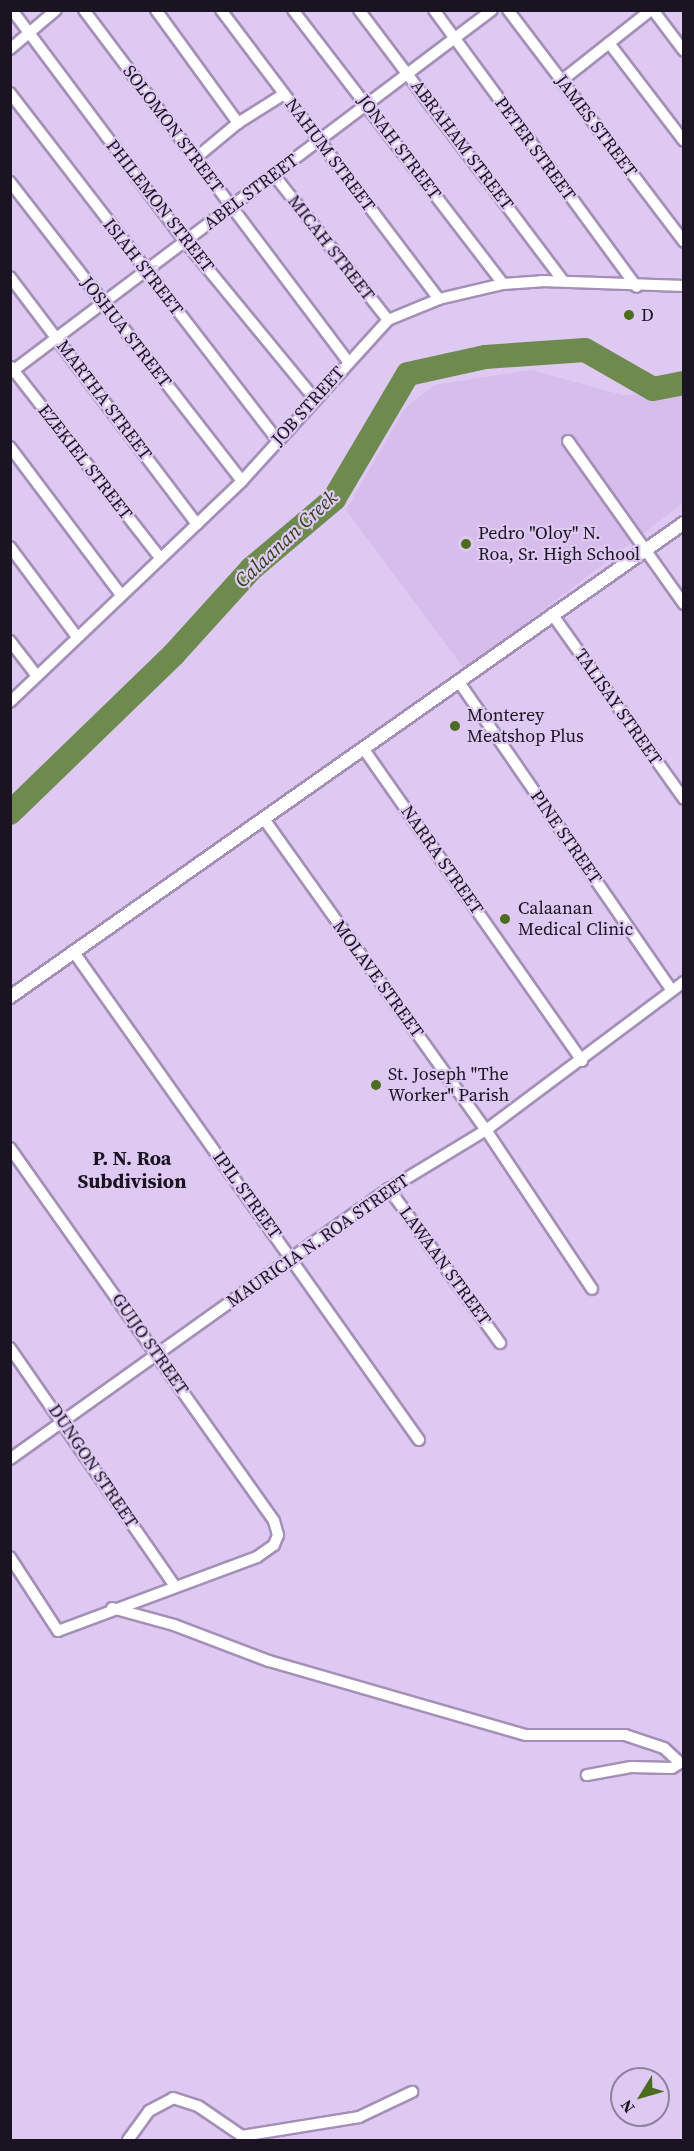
<!DOCTYPE html>
<html>
<head>
<meta charset="utf-8">
<style>
  body { margin:0 }
  #map { position:relative; width:694px; height:2151px; overflow:hidden; background:#dec9f2; font-family:"Source Serif 4",serif }
  div>[style] { position:absolute }
  .built>* { inset:0; background:#d6bdec }
  .river>* { height:24px; margin:-12px; padding:0 12px; transform-origin:12px; border-radius:12px; background:#6f8a4e }
  .roads { filter:drop-shadow(2px 0 #a490b7) drop-shadow(-2px 0 #a490b7) drop-shadow(0 2px #a490b7) drop-shadow(0 -2px #a490b7) }
  .minor>* { height:10px; margin:-5px; padding:0 5px; transform-origin:5px; border-radius:5px; background:#fff }
  .tertiary>* { height:12px; margin:-6px; padding:0 6px; transform-origin:6px; border-radius:6px; background:#fff }
  .dots>* { width:16px; height:16px; translate:-50% -50%; box-sizing:border-box; border:3px solid #dec9f2; border-radius:50% }
  span { translate:-50% -50%; white-space:nowrap; text-align:center; line-height:1.15; -webkit-text-stroke:4.5px #dec9f2; paint-order:stroke }
  .street-label { font-size:18px; color:#1a1321 }
  .poi-label { font-size:18px; color:#1a1321 }
  .left { translate:0 -50%; text-align:left }
  .water-label { font-size:20px; color:#2d4013; font-style:italic }
  .neighbourhood-label { font-size:20px; color:#1a1321; font-weight:700 }
  .frame { position:absolute; inset:0; border:12px solid #1a1321; pointer-events:none }
  .north { position:absolute; left:610px; top:2067px; width:60px; height:60px; box-sizing:border-box; background:#dec9f2; border:2px solid #90809e; border-radius:50%; rotate:233deg; font-size:16px; font-weight:700; line-height:24px; text-align:center; color:#1a1321 }
  .north::after { content:''; display:block; margin:auto; width:21px; height:27px; background:#4e6c20; clip-path:polygon(50% 0,100% 100%,50% 72%,0 100%) }
</style>
</head>
<body>
<div id="map">
  <div class="built">
    <i style="clip-path:polygon(531px 370px,622px 395px,683px 394px,683px 503px,465px 670px,346px 510px,405px 408px,434px 385px)"></i>
  </div>
  <div class="river">
    <i style="left:10px;top:813px;width:228px;rotate:-44.1deg"></i>
    <i style="left:174px;top:654px;width:115px;rotate:-47.8deg"></i>
    <i style="left:251px;top:569px;width:109px;rotate:-40.1deg"></i>
    <i style="left:334px;top:499px;width:145px;rotate:-59.4deg"></i>
    <i style="left:408px;top:374px;width:79px;rotate:-12.4deg"></i>
    <i style="left:485px;top:357px;width:100px;rotate:-4deg"></i>
    <i style="left:585px;top:350px;width:78px;rotate:29.8deg"></i>
    <i style="left:653px;top:389px;width:32px;rotate:-11deg"></i>
  </div>
  <div class="roads">
    <div class="minor">
      <i style="left:12px;top:10px;width:289px;rotate:53.2deg"></i>
      <i style="left:185px;top:241px;width:203px;rotate:50.6deg"></i>
      <i style="left:84px;top:10px;width:440px;rotate:53.1deg"></i>
      <i style="left:156px;top:10px;width:140px;rotate:54deg"></i>
      <i style="left:221px;top:10px;width:362px;rotate:53deg"></i>
      <i style="left:293px;top:10px;width:345px;rotate:52.5deg"></i>
      <i style="left:359px;top:10px;width:339px;rotate:53deg"></i>
      <i style="left:434px;top:10px;width:343px;rotate:53.8deg"></i>
      <i style="left:508px;top:10px;width:291px;rotate:52.8deg"></i>
      <i style="left:653px;top:10px;width:51px;rotate:52.9deg"></i>
      <i style="left:609px;top:43px;width:123px;rotate:52.6deg"></i>
      <i style="left:10px;top:49px;width:60px;rotate:-40.3deg"></i>
      <i style="left:561px;top:81px;width:115px;rotate:-38.3deg"></i>
      <i style="left:10px;top:93px;width:438px;rotate:52.4deg"></i>
      <i style="left:197px;top:157px;width:53px;rotate:-39.7deg"></i>
      <i style="left:238px;top:123px;width:54px;rotate:-32.2deg"></i>
      <i style="left:274px;top:175px;width:184px;rotate:51.8deg"></i>
      <i style="left:10px;top:182px;width:378px;rotate:52.2deg"></i>
      <i style="left:10px;top:277px;width:310px;rotate:52.9deg"></i>
      <i style="left:11px;top:367px;width:242px;rotate:52deg"></i>
      <i style="left:10px;top:373px;width:603px;rotate:-36.98deg"></i>
      <i style="left:568px;top:441px;width:200px;rotate:54.6deg"></i>
      <i style="left:10px;top:447px;width:185px;rotate:53.1deg"></i>
      <i style="left:10px;top:547px;width:112px;rotate:53.3deg"></i>
      <i style="left:552px;top:614px;width:227px;rotate:54.5deg"></i>
      <i style="left:10px;top:641px;width:44px;rotate:52.4deg"></i>
      <i style="left:459px;top:682px;width:375px;rotate:55.4deg"></i>
      <i style="left:10px;top:702px;width:320px;rotate:-43.6deg"></i>
      <i style="left:242px;top:481px;width:217px;rotate:-47.8deg"></i>
      <i style="left:388px;top:320px;width:55px;rotate:-22.4deg"></i>
      <i style="left:439px;top:299px;width:66px;rotate:-13.2deg"></i>
      <i style="left:503px;top:284px;width:39px;rotate:-4deg"></i>
      <i style="left:542px;top:281px;width:142px;rotate:2deg"></i>
      <i style="left:363px;top:748px;width:382px;rotate:55deg"></i>
      <i style="left:264px;top:819px;width:382px;rotate:54.5deg"></i>
      <i style="left:486px;top:1130px;width:191px;rotate:56.3deg"></i>
      <i style="left:73px;top:951px;width:599px;rotate:54.72deg"></i>
      <i style="left:10px;top:1148px;width:457px;rotate:54.7deg"></i>
      <i style="left:274px;top:1521px;width:15px;rotate:74deg"></i>
      <i style="left:278px;top:1535px;width:11px;rotate:112deg"></i>
      <i style="left:274px;top:1545px;width:21px;rotate:145deg"></i>
      <i style="left:257px;top:1557px;width:212px;rotate:159.6deg"></i>
      <i style="left:58px;top:1631px;width:88px;rotate:-123deg"></i>
      <i style="left:389px;top:1189px;width:190px;rotate:54.2deg"></i>
      <i style="left:10px;top:1348px;width:288px;rotate:55.3deg"></i>
      <i style="left:10px;top:1459px;width:465px;rotate:-35.5deg"></i>
      <i style="left:389px;top:1189px;width:114px;rotate:-31.3deg"></i>
      <i style="left:486px;top:1130px;width:247px;rotate:-36.8deg"></i>
      <i style="left:112px;top:1608px;width:64px;rotate:15.3deg"></i>
      <i style="left:174px;top:1625px;width:102px;rotate:20.8deg"></i>
      <i style="left:269px;top:1661px;width:267px;rotate:16.1deg"></i>
      <i style="left:526px;top:1735px;width:99px"></i>
      <i style="left:625px;top:1735px;width:41px;rotate:18.4deg"></i>
      <i style="left:664px;top:1748px;width:22px;rotate:43deg"></i>
      <i style="left:680px;top:1763px;width:9px;rotate:148deg"></i>
      <i style="left:672px;top:1768px;width:41px;rotate:-178.6deg"></i>
      <i style="left:631px;top:1767px;width:45px;rotate:169.7deg"></i>
      <i style="left:128px;top:2140px;width:36px;rotate:-54deg"></i>
      <i style="left:149px;top:2111px;width:27px;rotate:-28deg"></i>
      <i style="left:173px;top:2098px;width:26px;rotate:18deg"></i>
      <i style="left:198px;top:2106px;width:53px;rotate:34.3deg"></i>
      <i style="left:242px;top:2136px;width:119px;rotate:-9.2deg"></i>
      <i style="left:359px;top:2117px;width:59px;rotate:-25.3deg"></i>
    </div>
    <div class="tertiary">
      <i style="left:10px;top:997px;width:824px;rotate:-35.12deg"></i>
    </div>
  </div>
  <div class="dots">
    <i style="left:629px;top:315px;background:#4e6c20"></i>
    <i style="left:466px;top:544px;background:#4e6c20"></i>
    <i style="left:455px;top:726px;background:#4e6c20"></i>
    <i style="left:505px;top:919px;background:#4e6c20"></i>
    <i style="left:376px;top:1085px;background:#4e6c20"></i>
  </div>
  <div class="street-label">
    <span style="left:596px;top:126px;rotate:53deg">JAMES STREET</span>
    <span style="left:173px;top:129px;rotate:53deg">SOLOMON STREET</span>
    <span style="left:462px;top:145px;rotate:53deg">ABRAHAM STREET</span>
    <span style="left:399px;top:147px;rotate:53deg">JONAH STREET</span>
    <span style="left:535px;top:149px;rotate:54deg">PETER STREET</span>
    <span style="left:330px;top:155px;rotate:53deg">NAHUM STREET</span>
    <span style="left:251px;top:192px;rotate:-37deg">ABEL STREET</span>
    <span style="left:160px;top:206px;rotate:52deg">PHILEMON STREET</span>
    <span style="left:331px;top:248px;rotate:52deg">MICAH STREET</span>
    <span style="left:143px;top:267px;rotate:52deg">ISIAH STREET</span>
    <span style="left:126px;top:332px;rotate:52deg">JOSHUA STREET</span>
    <span style="left:104px;top:400px;rotate:53deg">MARTHA STREET</span>
    <span style="left:308px;top:406px;rotate:-48deg">JOB STREET</span>
    <span style="left:85px;top:462px;rotate:52deg">EZEKIEL STREET</span>
    <span style="left:618px;top:707px;rotate:55deg">TALISAY STREET</span>
    <span style="left:566px;top:837px;rotate:55deg">PINE STREET</span>
    <span style="left:442px;top:860px;rotate:55deg">NARRA STREET</span>
    <span style="left:378px;top:979px;rotate:54deg">MOLAVE STREET</span>
    <span style="left:247px;top:1195px;rotate:54deg">IPIL STREET</span>
    <span style="left:318px;top:1241px;rotate:-35deg">MAURICIA N. ROA STREET</span>
    <span style="left:445px;top:1266px;rotate:54deg">LAWAAN STREET</span>
    <span style="left:150px;top:1344px;rotate:55deg">GUIJO STREET</span>
    <span style="left:93px;top:1466px;rotate:56deg">DUNGON STREET</span>
  </div>
  <div class="poi-label">
    <span class="left" style="left:641px;top:315px">D</span>
    <span class="left" style="left:478px;top:544px">Pedro "Oloy" N.<br>Roa, Sr. High School</span>
    <span class="left" style="left:467px;top:726px">Monterey<br>Meatshop Plus</span>
    <span class="left" style="left:518px;top:919px">Calaanan<br>Medical Clinic</span>
    <span class="left" style="left:388px;top:1085px">St. Joseph "The<br>Worker" Parish</span>
  </div>
  <div class="water-label">
    <span style="left:286px;top:539px;rotate:-43deg">Calaanan Creek</span>
  </div>
  <div class="neighbourhood-label">
    <span style="left:132px;top:1170px">P. N. Roa<br>Subdivision</span>
  </div>
  <div class="frame"></div>
  <div class="north">N</div>
</div>
</body>
</html>
